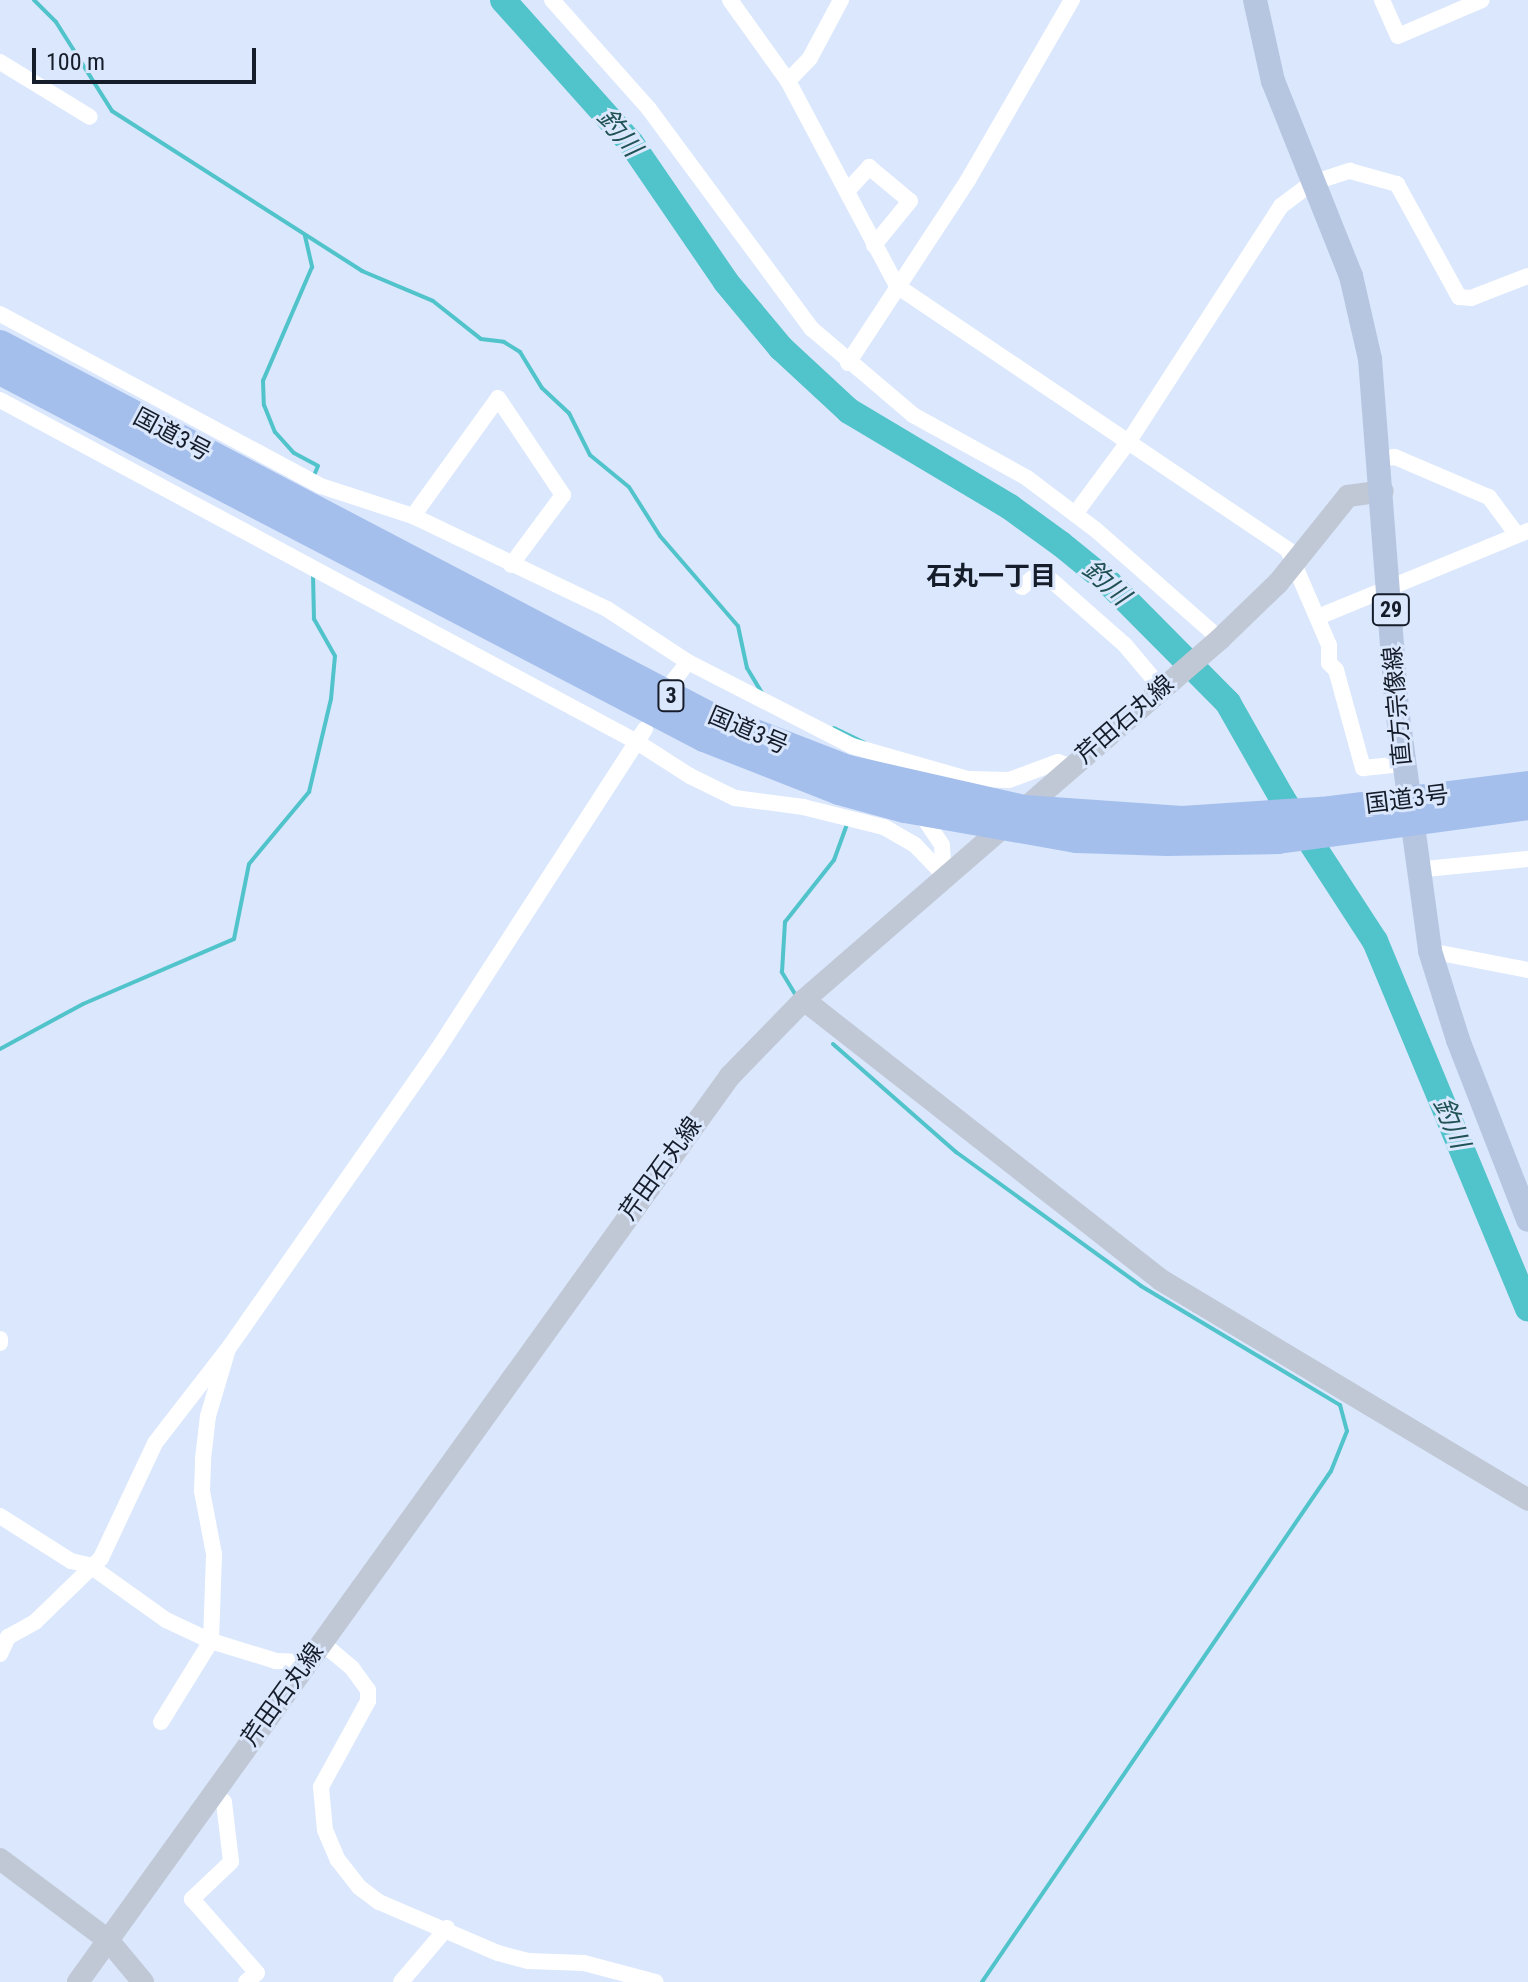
<!DOCTYPE html>
<html>
<head>
<meta charset="utf-8">
<style>
  body { margin:0 }
  #map { position:relative; width:1528px; height:1982px; overflow:hidden; background:#dae7fd; font-family:"Roboto Condensed","Noto Sans JP",sans-serif }
  div>[style] { position:absolute }
  .stream>* { height:4px; margin:-2px; padding:0 2px; transform-origin:2px; border-radius:2px; background:#51c3ca }
  .river>* { height:26px; margin:-13px; padding:0 13px; transform-origin:13px; border-radius:13px; background:#51c3ca }
  .street>* { height:16px; margin:-8px; padding:0 8px; transform-origin:8px; border-radius:8px; background:#fff }
  .secondary>* { height:22px; margin:-11px; padding:0 11px; transform-origin:11px; border-radius:11px; background:#c0c8d6 }
  .primary>* { height:24px; margin:-12px; padding:0 12px; transform-origin:12px; border-radius:12px; background:#b7c6e0 }
  .highway>* { height:28px; margin:-14px; padding:0 14px; transform-origin:14px; border-radius:14px; background:#a5bfed }
  span { translate:-50% -50%; white-space:nowrap; text-align:center; line-height:1.15; -webkit-text-stroke:6px #dae7fd; paint-order:stroke }
  .shield-label span { padding:2px 6px; background:#dae7fd; border:2px solid; border-radius:6px; -webkit-text-stroke-width:0 }
  .shield-label { font-size:22px; color:#161d2a; font-weight:700 }
  .street-label { font-size:24px; color:#161d2a }
  .water-label { font-size:26px; color:#205255; font-style:italic }
  .neighbourhood-label { font-size:26px; color:#161d2a; font-weight:700 }
  .scale { position:absolute; left:32px; top:48px; width:224px; height:36px; box-sizing:border-box; border:4px solid #161d2a; border-top:0; padding-left:10px; font-size:24px; line-height:28px; white-space:nowrap; color:#161d2a; -webkit-text-stroke:6px #dae7fd; paint-order:stroke }
</style>
</head>
<body>
<div id="map">
  <div class="stream">
    <i style="left:34px;top:0;width:31px;rotate:45deg"></i>
    <i style="left:56px;top:22px;width:105px;rotate:57.8deg"></i>
    <i style="left:112px;top:111px;width:297px;rotate:32.6deg"></i>
    <i style="left:362px;top:271px;width:77px;rotate:22.9deg"></i>
    <i style="left:433px;top:301px;width:61px;rotate:38.4deg"></i>
    <i style="left:481px;top:339px;width:23px;rotate:7deg"></i>
    <i style="left:504px;top:342px;width:19px;rotate:32deg"></i>
    <i style="left:520px;top:352px;width:42px;rotate:58.6deg"></i>
    <i style="left:542px;top:388px;width:37px;rotate:43deg"></i>
    <i style="left:569px;top:413px;width:47px;rotate:63.4deg"></i>
    <i style="left:590px;top:455px;width:50px;rotate:39.4deg"></i>
    <i style="left:629px;top:487px;width:58px;rotate:57.7deg"></i>
    <i style="left:660px;top:536px;width:119px;rotate:49.1deg"></i>
    <i style="left:738px;top:626px;width:43px;rotate:77.9deg"></i>
    <i style="left:747px;top:668px;width:29px;rotate:59deg"></i>
    <i style="left:305px;top:236px;width:32px;rotate:77deg"></i>
    <i style="left:312px;top:267px;width:124px;rotate:113.3deg"></i>
    <i style="left:263px;top:381px;width:24px;rotate:88deg"></i>
    <i style="left:264px;top:405px;width:29px;rotate:68deg"></i>
    <i style="left:275px;top:432px;width:28px;rotate:48deg"></i>
    <i style="left:294px;top:453px;width:27px;rotate:28deg"></i>
    <i style="left:318px;top:466px;width:13px;rotate:113deg"></i>
    <i style="left:834px;top:728px;width:34px;rotate:26deg"></i>
    <i style="left:795px;top:994px;width:26px;rotate:-121deg"></i>
    <i style="left:782px;top:972px;width:50px;rotate:-86.6deg"></i>
    <i style="left:785px;top:922px;width:79px;rotate:-51.7deg"></i>
    <i style="left:834px;top:860px;width:37px;rotate:-70deg"></i>
    <i style="left:833px;top:1044px;width:164px;rotate:41.3deg"></i>
    <i style="left:956px;top:1152px;width:228px;rotate:35.9deg"></i>
    <i style="left:1141px;top:1286px;width:232px;rotate:30.9deg"></i>
    <i style="left:1340px;top:1405px;width:27px;rotate:75deg"></i>
    <i style="left:1347px;top:1431px;width:43px;rotate:111.8deg"></i>
    <i style="left:1331px;top:1471px;width:619px;rotate:124.33deg"></i>
    <i style="left:0;top:1049px;width:94px;rotate:-28.5deg"></i>
    <i style="left:83px;top:1004px;width:164px;rotate:-23.3deg"></i>
    <i style="left:234px;top:939px;width:76px;rotate:-78.7deg"></i>
    <i style="left:249px;top:864px;width:94px;rotate:-50.2deg"></i>
    <i style="left:309px;top:792px;width:96px;rotate:-76.7deg"></i>
    <i style="left:331px;top:699px;width:43px;rotate:-84.7deg"></i>
    <i style="left:335px;top:656px;width:43px;rotate:-119.6deg"></i>
    <i style="left:314px;top:619px;width:44px;rotate:-91.3deg"></i>
  </div>
  <div class="river">
    <i style="left:503px;top:0;width:192px;rotate:48.2deg"></i>
    <i style="left:631px;top:143px;width:168px;rotate:55.6deg"></i>
    <i style="left:726px;top:282px;width:86px;rotate:50.2deg"></i>
    <i style="left:781px;top:348px;width:93px;rotate:42.8deg"></i>
    <i style="left:849px;top:411px;width:187px;rotate:30.8deg"></i>
    <i style="left:1010px;top:507px;width:63px;rotate:36deg"></i>
    <i style="left:1061px;top:544px;width:62px;rotate:39.1deg"></i>
    <i style="left:1109px;top:583px;width:169px;rotate:45.2deg"></i>
    <i style="left:1228px;top:703px;width:109px;rotate:60.4deg"></i>
    <i style="left:1282px;top:798px;width:171px;rotate:57deg"></i>
    <i style="left:1375px;top:941px;width:398px;rotate:67.4deg"></i>
  </div>
  <div class="street">
    <i style="left:552px;top:0;width:146px;rotate:48.3deg"></i>
    <i style="left:649px;top:109px;width:274px;rotate:53.5deg"></i>
    <i style="left:812px;top:329px;width:133px;rotate:40.4deg"></i>
    <i style="left:913px;top:415px;width:130px;rotate:28.9deg"></i>
    <i style="left:1027px;top:478px;width:86px;rotate:37deg"></i>
    <i style="left:1096px;top:530px;width:165px;rotate:41.3deg"></i>
    <i style="left:730px;top:0;width:100px;rotate:54.4deg"></i>
    <i style="left:788px;top:81px;width:232px;rotate:62deg"></i>
    <i style="left:897px;top:286px;width:472px;rotate:34deg"></i>
    <i style="left:1288px;top:550px;width:103px;rotate:66.7deg"></i>
    <i style="left:1329px;top:645px;width:18px;rotate:90deg"></i>
    <i style="left:1329px;top:663px;width:10px;rotate:45deg"></i>
    <i style="left:1336px;top:670px;width:102px;rotate:74.6deg"></i>
    <i style="left:1363px;top:768px;width:40px;rotate:-5.7deg"></i>
    <i style="left:1382px;top:0;width:39px;rotate:66deg"></i>
    <i style="left:1398px;top:36px;width:91px;rotate:-23.2deg"></i>
    <i style="left:0;top:62px;width:105px;rotate:31.4deg"></i>
    <i style="left:788px;top:81px;width:32px;rotate:-46deg"></i>
    <i style="left:810px;top:58px;width:66px;rotate:-61.9deg"></i>
    <i style="left:847px;top:191px;width:33px;rotate:-47deg"></i>
    <i style="left:869px;top:167px;width:53px;rotate:39.7deg"></i>
    <i style="left:910px;top:201px;width:57px;rotate:129.3deg"></i>
    <i style="left:0;top:314px;width:364px;rotate:28.2deg"></i>
    <i style="left:321px;top:486px;width:97px;rotate:18.1deg"></i>
    <i style="left:413px;top:516px;width:215px;rotate:25.6deg"></i>
    <i style="left:607px;top:609px;width:97px;rotate:33.2deg"></i>
    <i style="left:688px;top:662px;width:184px;rotate:27.1deg"></i>
    <i style="left:852px;top:746px;width:121px;rotate:15.9deg"></i>
    <i style="left:968px;top:779px;width:41px;rotate:1.4deg"></i>
    <i style="left:1009px;top:780px;width:52px;rotate:-20.2deg"></i>
    <i style="left:1058px;top:762px;width:15px;rotate:20deg"></i>
    <i style="left:848px;top:363px;width:219px;rotate:-56.7deg"></i>
    <i style="left:968px;top:180px;width:208px;rotate:-60deg"></i>
    <i style="left:0;top:400px;width:723px;rotate:28.23deg"></i>
    <i style="left:637px;top:742px;width:63px;rotate:32.7deg"></i>
    <i style="left:690px;top:776px;width:50px;rotate:26.1deg"></i>
    <i style="left:735px;top:798px;width:69px;rotate:7.5deg"></i>
    <i style="left:803px;top:807px;width:83px;rotate:13.9deg"></i>
    <i style="left:884px;top:827px;width:36px;rotate:30deg"></i>
    <i style="left:915px;top:845px;width:42px;rotate:46deg"></i>
    <i style="left:944px;top:875px;width:30px;rotate:-94deg"></i>
    <i style="left:942px;top:845px;width:30px;rotate:-124deg"></i>
    <i style="left:925px;top:820px;width:10px;rotate:-151deg"></i>
    <i style="left:1379px;top:459px;width:16px;rotate:-7deg"></i>
    <i style="left:1395px;top:457px;width:102px;rotate:23.1deg"></i>
    <i style="left:1489px;top:497px;width:47px;rotate:53.6deg"></i>
    <i style="left:1075px;top:514px;width:91px;rotate:-53.5deg"></i>
    <i style="left:1129px;top:441px;width:280px;rotate:-57.1deg"></i>
    <i style="left:1281px;top:206px;width:39px;rotate:-37deg"></i>
    <i style="left:1312px;top:183px;width:40px;rotate:-18deg"></i>
    <i style="left:1350px;top:171px;width:49px;rotate:15.5deg"></i>
    <i style="left:1397px;top:184px;width:129px;rotate:61.2deg"></i>
    <i style="left:1459px;top:297px;width:12px;rotate:5deg"></i>
    <i style="left:1471px;top:298px;width:61px;rotate:-21.1deg"></i>
    <i style="left:413px;top:516px;width:145px;rotate:-54.2deg"></i>
    <i style="left:498px;top:398px;width:117px;rotate:56.2deg"></i>
    <i style="left:563px;top:495px;width:87px;rotate:126.6deg"></i>
    <i style="left:1022px;top:587px;width:25px;rotate:-40deg"></i>
    <i style="left:1041px;top:571px;width:112px;rotate:41.4deg"></i>
    <i style="left:1125px;top:645px;width:57px;rotate:49.9deg"></i>
    <i style="left:1318px;top:617px;width:227px;rotate:-22.3deg"></i>
    <i style="left:671px;top:684px;width:28px;rotate:-52deg"></i>
    <i style="left:1415px;top:870px;width:114px;rotate:-5.6deg"></i>
    <i style="left:1430px;top:951px;width:100px;rotate:11deg"></i>
    <i style="left:0;top:1339px;width:4px;rotate:90deg"></i>
    <i style="left:0;top:1516px;width:84px;rotate:32.4deg"></i>
    <i style="left:71px;top:1561px;width:18px;rotate:13deg"></i>
    <i style="left:89px;top:1565px;width:95px;rotate:35.5deg"></i>
    <i style="left:166px;top:1620px;width:50px;rotate:25deg"></i>
    <i style="left:211px;top:1641px;width:68px;rotate:17.1deg"></i>
    <i style="left:276px;top:1661px;width:31px;rotate:2deg"></i>
    <i style="left:321px;top:1642px;width:40px;rotate:40deg"></i>
    <i style="left:352px;top:1668px;width:27px;rotate:54deg"></i>
    <i style="left:368px;top:1690px;width:11px;rotate:90deg"></i>
    <i style="left:368px;top:1701px;width:98px;rotate:118.7deg"></i>
    <i style="left:321px;top:1787px;width:43px;rotate:84.7deg"></i>
    <i style="left:325px;top:1830px;width:33px;rotate:67deg"></i>
    <i style="left:338px;top:1860px;width:34px;rotate:52deg"></i>
    <i style="left:359px;top:1887px;width:25px;rotate:37deg"></i>
    <i style="left:379px;top:1902px;width:129px;rotate:23.2deg"></i>
    <i style="left:498px;top:1953px;width:31px;rotate:15deg"></i>
    <i style="left:528px;top:1961px;width:56px;rotate:2deg"></i>
    <i style="left:584px;top:1963px;width:74px;rotate:14.8deg"></i>
    <i style="left:0;top:1654px;width:19px;rotate:-65deg"></i>
    <i style="left:8px;top:1637px;width:31px;rotate:-29deg"></i>
    <i style="left:35px;top:1622px;width:92px;rotate:-44.1deg"></i>
    <i style="left:101px;top:1558px;width:127px;rotate:-64.8deg"></i>
    <i style="left:155px;top:1443px;width:119px;rotate:-52.2deg"></i>
    <i style="left:228px;top:1349px;width:366px;rotate:-55deg"></i>
    <i style="left:438px;top:1049px;width:381px;rotate:-57.1deg"></i>
    <i style="left:161px;top:1722px;width:95px;rotate:-58.3deg"></i>
    <i style="left:211px;top:1641px;width:87px;rotate:-88deg"></i>
    <i style="left:214px;top:1554px;width:64px;rotate:-100.8deg"></i>
    <i style="left:202px;top:1491px;width:32px;rotate:-88deg"></i>
    <i style="left:203px;top:1459px;width:43px;rotate:-83.4deg"></i>
    <i style="left:208px;top:1416px;width:70px;rotate:-73.4deg"></i>
    <i style="left:213px;top:1793px;width:14px;rotate:39deg"></i>
    <i style="left:224px;top:1802px;width:60px;rotate:83.3deg"></i>
    <i style="left:231px;top:1862px;width:54px;rotate:136.5deg"></i>
    <i style="left:192px;top:1899px;width:98px;rotate:48.7deg"></i>
    <i style="left:257px;top:1973px;width:14px;rotate:141deg"></i>
    <i style="left:401px;top:1982px;width:71px;rotate:-49.6deg"></i>
  </div>
  <div class="secondary">
    <i style="left:804px;top:1000px;width:454px;rotate:38.1deg"></i>
    <i style="left:1161px;top:1280px;width:428px;rotate:30.9deg"></i>
    <i style="left:0;top:1859px;width:135px;rotate:36.9deg"></i>
    <i style="left:108px;top:1940px;width:55px;rotate:50.2deg"></i>
    <i style="left:78px;top:1982px;width:1116px;rotate:-54.26deg"></i>
    <i style="left:730px;top:1076px;width:106px;rotate:-45.8deg"></i>
    <i style="left:804px;top:1000px;width:551px;rotate:-40.95deg"></i>
    <i style="left:1220px;top:639px;width:81px;rotate:-44deg"></i>
    <i style="left:1278px;top:583px;width:112px;rotate:-51.2deg"></i>
    <i style="left:1348px;top:496px;width:35px;rotate:-8deg"></i>
  </div>
  <div class="primary">
    <i style="left:1255px;top:0;width:83px;rotate:77.5deg"></i>
    <i style="left:1273px;top:81px;width:210px;rotate:68.2deg"></i>
    <i style="left:1351px;top:276px;width:85px;rotate:77.1deg"></i>
    <i style="left:1370px;top:359px;width:351px;rotate:85.6deg"></i>
    <i style="left:1397px;top:709px;width:244px;rotate:82.2deg"></i>
    <i style="left:1430px;top:951px;width:93px;rotate:72.5deg"></i>
    <i style="left:1458px;top:1040px;width:193px;rotate:68.7deg"></i>
  </div>
  <div class="highway">
    <i style="left:0;top:344px;width:799px;rotate:27.66deg"></i>
    <i style="left:708px;top:715px;width:150px;rotate:21.1deg"></i>
    <i style="left:848px;top:769px;width:180px;rotate:12.8deg"></i>
    <i style="left:1024px;top:809px;width:158px;rotate:4deg"></i>
    <i style="left:1182px;top:820px;width:149px;rotate:-3.8deg"></i>
    <i style="left:1331px;top:810px;width:199px;rotate:-7.2deg"></i>
    <i style="left:0;top:371px;width:794px;rotate:27.53deg"></i>
    <i style="left:704px;top:738px;width:145px;rotate:21.4deg"></i>
    <i style="left:839px;top:791px;width:68px;rotate:15.3deg"></i>
    <i style="left:905px;top:809px;width:175px;rotate:9.9deg"></i>
    <i style="left:1077px;top:839px;width:90px;rotate:1.9deg"></i>
    <i style="left:1167px;top:842px;width:111px;rotate:-1deg"></i>
    <i style="left:1278px;top:840px;width:252px;rotate:-7.7deg"></i>
  </div>
  <div class="shield-label">
    <span style="left:1391px;top:610px">29</span>
    <span style="left:671px;top:696px">3</span>
  </div>
  <div class="street-label">
    <span style="left:172px;top:435px;rotate:28deg">国道3号</span>
    <span style="left:1398px;top:706px;rotate:-95deg">直方宗像線</span>
    <span style="left:1125px;top:720px;rotate:-41deg">芹田石丸線</span>
    <span style="left:748px;top:731px;rotate:23deg">国道3号</span>
    <span style="left:1407px;top:800px;rotate:-7deg">国道3号</span>
    <span style="left:661px;top:1169px;rotate:-54deg">芹田石丸線</span>
    <span style="left:283px;top:1695px;rotate:-54deg">芹田石丸線</span>
  </div>
  <div class="water-label">
    <span style="left:619px;top:133px;rotate:51deg">釣川</span>
    <span style="left:1106px;top:583px;rotate:42deg">釣川</span>
    <span style="left:1451px;top:1123px;rotate:67deg">釣川</span>
  </div>
  <div class="neighbourhood-label">
    <span style="left:991px;top:577px">石丸一丁目</span>
  </div>
  <div class="scale">100 m</div>
</div>
</body>
</html>
